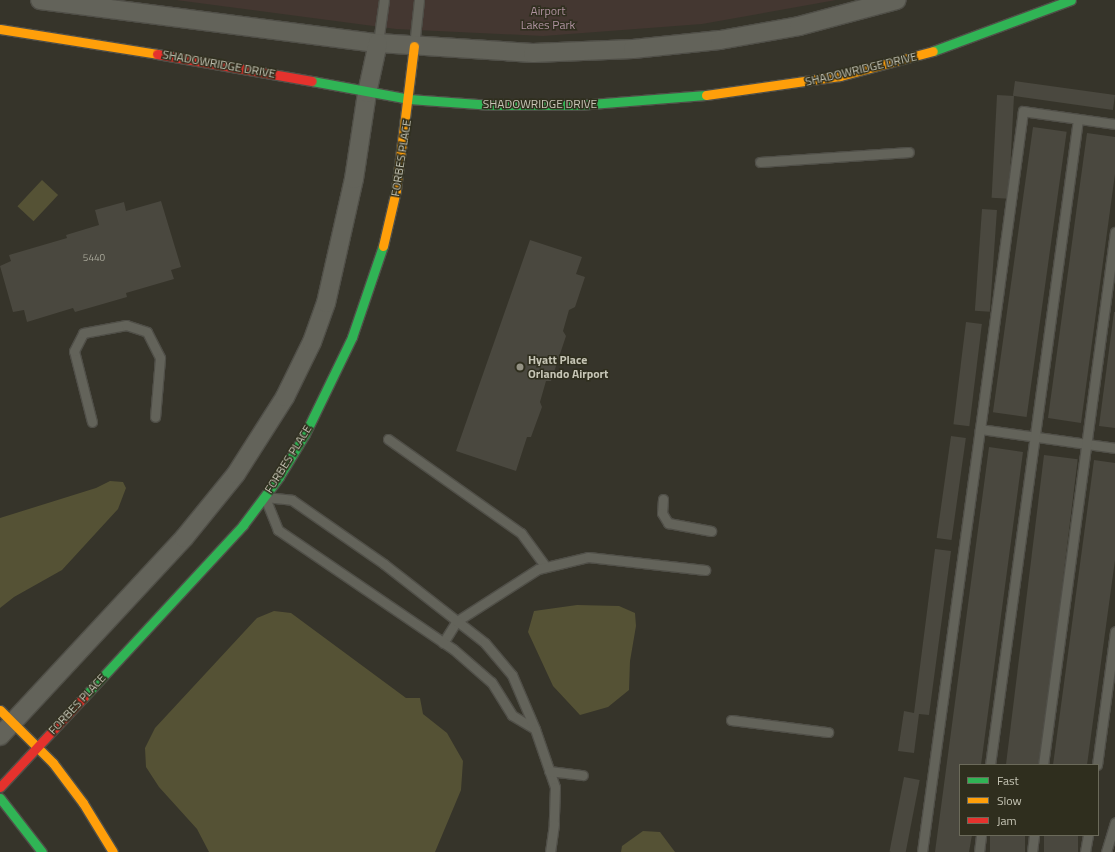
<!DOCTYPE html>
<html>
<head>
<meta charset="utf-8">
<style>
  body { margin:0 }
  #map { position:relative; width:1115px; height:852px; overflow:hidden; background:#36342a; font-family:"Titillium Web",sans-serif }
  div>[style] { position:absolute }
  .green>* { inset:0; background:#443731 }
  .water>* { inset:0; background:#555235; transform-origin:0 0 }
  .building>* { inset:0; background:#4a483f; transform-origin:0 0 }
  .roads { filter:drop-shadow(1px 0 #504f48) drop-shadow(-1px 0 #504f48) drop-shadow(0 1px #504f48) drop-shadow(0 -1px #504f48) }
  .lane>* { height:9px; margin:-4.5px; padding:0 4.5px; transform-origin:4.5px; border-radius:4.5px; background:#63635a }
  .street>* { height:18px; margin:-9px; padding:0 9px; transform-origin:9px; border-radius:9px; background:#63635a }
  .fast>* { height:9px; margin:-4.5px; padding:0 4.5px; transform-origin:4.5px; border-radius:4.5px; background:#30b455 }
  .slow>* { height:9px; margin:-4.5px; padding:0 4.5px; transform-origin:4.5px; border-radius:4.5px; background:#ff9f0a }
  .jam>* { height:9px; margin:-4.5px; padding:0 4.5px; transform-origin:4.5px; border-radius:4.5px; background:#e5322d }
  .dots>* { width:11px; height:11px; translate:-50% -50%; box-sizing:border-box; border:2px solid #2f2e1e; border-radius:50% }
  span { translate:-50% -50%; white-space:nowrap; text-align:center; line-height:1.15; -webkit-text-stroke:3px #2f2e1e; paint-order:stroke }
  .number-label { font-size:10px; color:#a7a698 }
  .number-label span { -webkit-text-stroke-width:0 }
  .park-label { font-size:12px; color:#af929f }
  .street-label { font-size:12px; color:#c6c5b5 }
  .poi-label { font-size:12px; color:#c6c5b5; font-weight:700 }
  .left { translate:0 -50%; text-align:left }
  .legend { position:absolute; left:959px; top:764px; width:140px; height:72px; box-sizing:border-box; background:#2f2e1e; border:1px solid #6b6a5a; margin:0; padding:5px 7px; list-style:none; font-size:12px; color:#c6c5b5 }
  .legend li { display:flex; align-items:center; gap:8px; height:20px }
  .legend b { width:20px; border:1px solid #6b6a5a }
</style>
</head>
<body>
<div id="map">
  <div class="green">
    <i style="clip-path:polygon(176px 0,836px 0,702px 24px,543px 36px,396px 29px)"></i>
  </div>
  <div class="water">
    <i style="left:42px;top:180px;width:22px;height:36px;rotate:43deg"></i>
    <i style="clip-path:polygon(110px 481px,123px 482px,126px 488px,118px 509px,62px 570px,14px 597px,0 608px,0 518px,96px 488px)"></i>
    <i style="clip-path:polygon(577px 605px,619px 606px,635px 613px,636px 626px,630px 661px,629px 690px,608px 707px,580px 715px,553px 686px,528px 632px,534px 611px)"></i>
    <i style="clip-path:polygon(274px 611px,291px 613px,406px 698px,420px 698px,423px 714px,447px 733px,463px 761px,461px 790px,435px 852px,209px 852px,197px 829px,159px 787px,146px 767px,145px 748px,155px 728px,257px 618px)"></i>
    <i style="clip-path:polygon(643px 831px,660px 832px,675px 852px,621px 852px,622px 846px)"></i>
  </div>
  <div class="building">
    <i style="left:1015px;top:81px;width:101px;height:15px;rotate:8deg"></i>
    <i style="left:997px;top:95px;width:17px;height:103px;rotate:3deg"></i>
    <i style="left:1033px;top:127px;width:34px;height:288px;rotate:8deg"></i>
    <i style="clip-path:polygon(1087px 133px,1115px 137px,1115px 174px,1081px 423px,1048px 418px)"></i>
    <i style="clip-path:polygon(161px 201px,181px 267px,171px 270px,174px 279px,126px 293px,127px 297px,75px 312px,73px 308px,27px 322px,24px 310px,13px 312px,0 266px,11px 261px,9px 255px,67px 238px,66px 235px,99px 225px,95px 210px,124px 202px,126px 211px)"></i>
    <i style="left:982px;top:209px;width:15px;height:102px;rotate:4deg"></i>
    <i style="clip-path:polygon(530px 240px,582px 257px,576px 274px,585px 277px,575px 307px,569px 310px,563px 331px,566px 336px,551px 381px,546px 381px,540px 402px,542px 407px,531px 437px,527px 437px,516px 471px,456px 451px)"></i>
    <i style="clip-path:polygon(1114px 312px,1115px 312px,1115px 428px,1099px 426px)"></i>
    <i style="left:966px;top:322px;width:16px;height:103px;rotate:7deg"></i>
    <i style="left:951px;top:436px;width:15px;height:103px;rotate:8deg"></i>
    <i style="clip-path:polygon(989px 447px,1023px 452px,981px 765px,960px 765px,960px 835px,972px 835px,969px 852px,935px 852px)"></i>
    <i style="left:1044px;top:455px;width:34px;height:313px;rotate:7deg"></i>
    <i style="clip-path:polygon(1094px 460px,1115px 463px,1115px 560px,1087px 765px,1053px 765px)"></i>
    <i style="clip-path:polygon(935px 549px,951px 551px,929px 715px,919px 714px,914px 753px,898px 751px,904px 711px,914px 713px)"></i>
    <i style="left:904px;top:777px;width:16px;height:76px;rotate:11deg"></i>
    <i style="left:990px;top:835px;width:35px;height:17px"></i>
    <i style="left:1044px;top:835px;width:34px;height:17px"></i>
  </div>
  <div class="roads">
    <div class="lane">
      <i style="left:378px;top:43px;width:43px;rotate:-82.1deg"></i>
      <i style="left:414px;top:46px;width:46px;rotate:-83.8deg"></i>
      <i style="left:1115px;top:124px;width:93px;rotate:-172deg"></i>
      <i style="left:1023px;top:111px;width:321px;rotate:97.7deg"></i>
      <i style="left:980px;top:429px;width:136px;rotate:8deg"></i>
      <i style="left:760px;top:162px;width:149px;rotate:-3.8deg"></i>
      <i style="left:92px;top:422px;width:73px;rotate:-104.2deg"></i>
      <i style="left:74px;top:351px;width:20px;rotate:-63deg"></i>
      <i style="left:83px;top:333px;width:44px;rotate:-10.5deg"></i>
      <i style="left:126px;top:325px;width:22px;rotate:18deg"></i>
      <i style="left:147px;top:332px;width:29px;rotate:63deg"></i>
      <i style="left:160px;top:358px;width:59px;rotate:94.8deg"></i>
      <i style="left:388px;top:439px;width:163px;rotate:35.3deg"></i>
      <i style="left:521px;top:533px;width:42px;rotate:53.7deg"></i>
      <i style="left:663px;top:499px;width:14px;rotate:94deg"></i>
      <i style="left:662px;top:513px;width:12px;rotate:59deg"></i>
      <i style="left:668px;top:523px;width:44px;rotate:10.5deg"></i>
      <i style="left:443px;top:643px;width:26px;rotate:-58deg"></i>
      <i style="left:457px;top:621px;width:96px;rotate:-32.7deg"></i>
      <i style="left:538px;top:569px;width:51px;rotate:-13.5deg"></i>
      <i style="left:588px;top:557px;width:118px;rotate:6.3deg"></i>
      <i style="left:731px;top:720px;width:98px;rotate:7.1deg"></i>
      <i style="left:535px;top:729px;width:27px;rotate:-149deg"></i>
      <i style="left:512px;top:715px;width:39px;rotate:-122deg"></i>
      <i style="left:491px;top:682px;width:50px;rotate:-139deg"></i>
      <i style="left:453px;top:649px;width:212px;rotate:-145.8deg"></i>
      <i style="left:278px;top:530px;width:35px;rotate:-112deg"></i>
      <i style="left:265px;top:497px;width:27px;rotate:6deg"></i>
      <i style="left:292px;top:500px;width:112px;rotate:34.8deg"></i>
      <i style="left:384px;top:564px;width:128px;rotate:38deg"></i>
      <i style="left:485px;top:643px;width:42px;rotate:49.8deg"></i>
      <i style="left:512px;top:675px;width:59px;rotate:66.9deg"></i>
      <i style="left:535px;top:729px;width:61px;rotate:71deg"></i>
      <i style="left:555px;top:787px;width:37px;rotate:92deg"></i>
      <i style="left:554px;top:824px;width:28px;rotate:98deg"></i>
      <i style="left:990px;top:765px;width:652px;rotate:-82.24deg"></i>
      <i style="left:1043px;top:765px;width:538px;rotate:-82.31deg"></i>
      <i style="left:1097px;top:765px;width:135px;rotate:-82.3deg"></i>
      <i style="left:549px;top:771px;width:34px;rotate:7deg"></i>
      <i style="left:922px;top:852px;width:427px;rotate:-82.2deg"></i>
      <i style="left:979px;top:852px;width:17px;rotate:-83deg"></i>
      <i style="left:1032px;top:852px;width:17px;rotate:-83deg"></i>
      <i style="left:1085px;top:852px;width:17px;rotate:-80deg"></i>
      <i style="left:1106px;top:852px;width:31px;rotate:-73deg"></i>
    </div>
    <div class="street">
      <i style="left:40px;top:0;width:341px;rotate:7.3deg"></i>
      <i style="left:378px;top:43px;width:155px;rotate:3.7deg"></i>
      <i style="left:533px;top:53px;width:100px;rotate:-2.3deg"></i>
      <i style="left:633px;top:49px;width:87px;rotate:-5.9deg"></i>
      <i style="left:720px;top:40px;width:80px;rotate:-10deg"></i>
      <i style="left:799px;top:26px;width:101px;rotate:-14.9deg"></i>
      <i style="left:0;top:736px;width:270px;rotate:-47.1deg"></i>
      <i style="left:184px;top:538px;width:82px;rotate:-50.9deg"></i>
      <i style="left:236px;top:474px;width:91px;rotate:-57.5deg"></i>
      <i style="left:285px;top:397px;width:61px;rotate:-63.9deg"></i>
      <i style="left:312px;top:342px;width:41px;rotate:-70.3deg"></i>
      <i style="left:326px;top:303px;width:127px;rotate:-77.3deg"></i>
      <i style="left:354px;top:179px;width:87px;rotate:-81.4deg"></i>
      <i style="left:367px;top:93px;width:51px;rotate:-77.6deg"></i>
    </div>
    <div class="fast">
      <i style="left:933px;top:51px;width:147px;rotate:-20.3deg"></i>
      <i style="left:312px;top:81px;width:99px;rotate:10.5deg"></i>
      <i style="left:409px;top:99px;width:83px;rotate:4.1deg"></i>
      <i style="left:492px;top:105px;width:86px"></i>
      <i style="left:578px;top:105px;width:128px;rotate:-4.5deg"></i>
      <i style="left:84px;top:697px;width:234px;rotate:-47.2deg"></i>
      <i style="left:243px;top:525px;width:60px;rotate:-53.1deg"></i>
      <i style="left:279px;top:477px;width:50px;rotate:-58.8deg"></i>
      <i style="left:305px;top:434px;width:108px;rotate:-64.1deg"></i>
      <i style="left:352px;top:337px;width:96px;rotate:-71.2deg"></i>
      <i style="left:0;top:798px;width:68px;rotate:52.1deg"></i>
    </div>
    <div class="slow">
      <i style="left:0;top:29px;width:159px;rotate:9deg"></i>
      <i style="left:706px;top:95px;width:135px;rotate:-8.1deg"></i>
      <i style="left:840px;top:76px;width:96px;rotate:-15deg"></i>
      <i style="left:383px;top:246px;width:57px;rotate:-76.9deg"></i>
      <i style="left:396px;top:190px;width:145px;rotate:-82.9deg"></i>
      <i style="left:0;top:710px;width:75px;rotate:45deg"></i>
      <i style="left:53px;top:763px;width:50px;rotate:53.1deg"></i>
      <i style="left:83px;top:803px;width:57px;rotate:58.5deg"></i>
    </div>
    <div class="jam">
      <i style="left:157px;top:54px;width:157px;rotate:9.9deg"></i>
      <i style="left:0;top:787px;width:123px;rotate:-47deg"></i>
    </div>
  </div>
  <div class="dots">
    <i style="left:520px;top:367px;background:#949284"></i>
  </div>
  <div class="number-label">
    <span style="left:94px;top:258px">5440</span>
  </div>
  <div class="park-label">
    <span style="left:548px;top:18px">Airport<br>Lakes Park</span>
  </div>
  <div class="street-label">
    <span style="left:219px;top:64px;rotate:10deg">SHADOWRIDGE DRIVE</span>
    <span style="left:861px;top:69px;rotate:-13deg">SHADOWRIDGE DRIVE</span>
    <span style="left:540px;top:104px">SHADOWRIDGE DRIVE</span>
    <span style="left:401px;top:158px;rotate:-81deg">FORBES PLACE</span>
    <span style="left:288px;top:459px;rotate:-58deg">FORBES PLACE</span>
    <span style="left:77px;top:704px;rotate:-47deg">FORBES PLACE</span>
  </div>
  <div class="poi-label">
    <span class="left" style="left:528px;top:367px">Hyatt Place<br>Orlando Airport</span>
  </div>
  <ul class="legend">
  <li><b style="height:5px;background:#30b455"></b>Fast</li>
  <li><b style="height:5px;background:#ff9f0a"></b>Slow</li>
  <li><b style="height:5px;background:#e5322d"></b>Jam</li>
  </ul>
</div>
</body>
</html>
